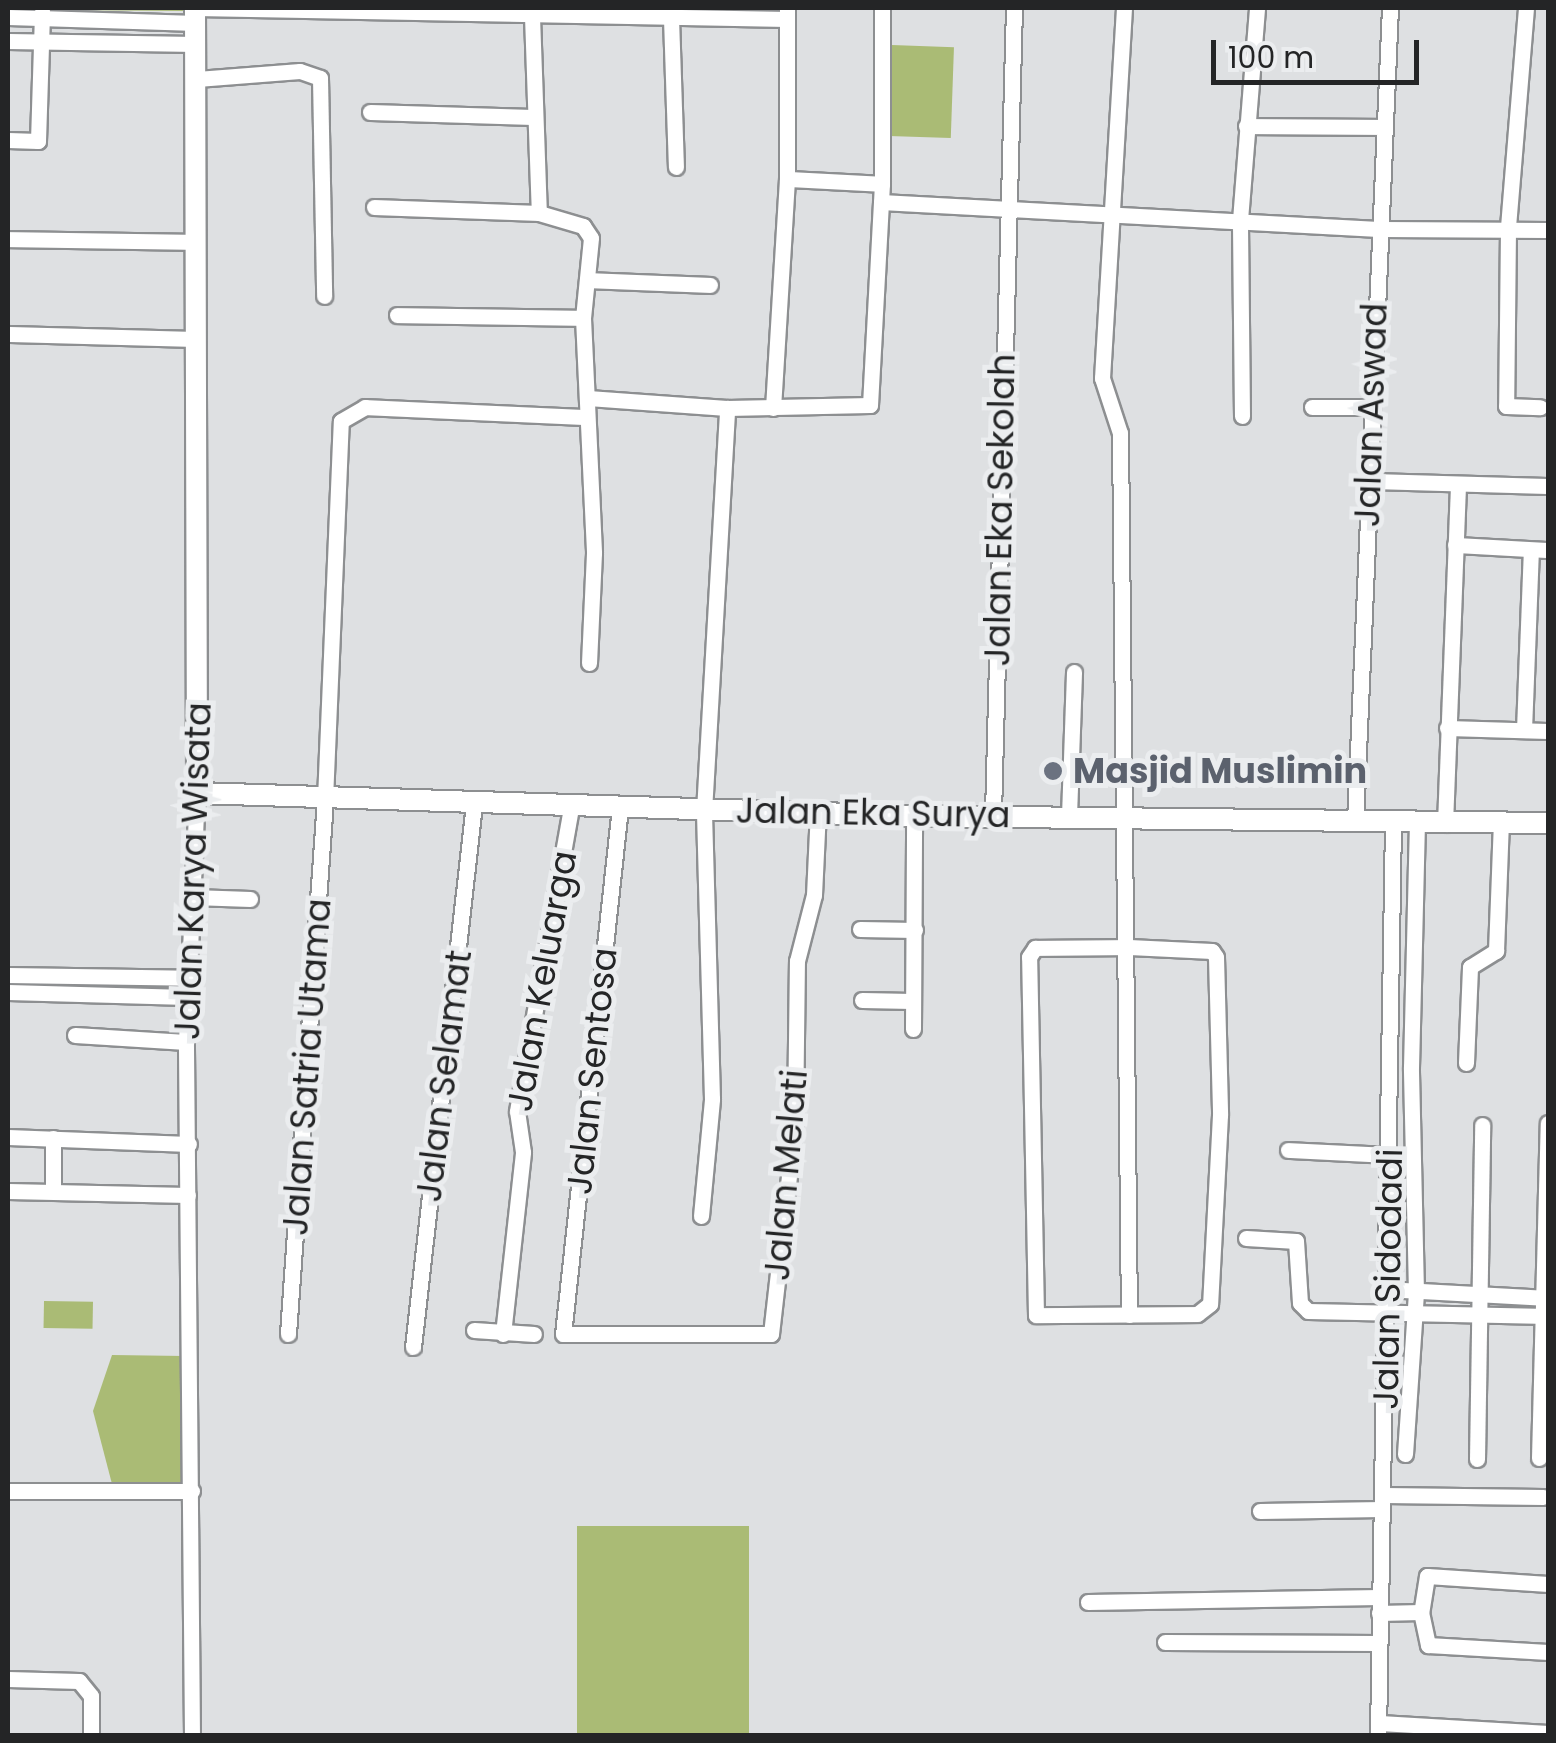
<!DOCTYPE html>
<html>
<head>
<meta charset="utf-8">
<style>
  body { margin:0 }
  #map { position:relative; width:1556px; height:1743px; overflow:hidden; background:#dee0e2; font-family:Poppins,sans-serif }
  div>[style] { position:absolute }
  .green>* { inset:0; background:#aabb75; transform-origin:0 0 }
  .roads { filter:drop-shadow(2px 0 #8d8f91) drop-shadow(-2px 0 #8d8f91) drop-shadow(0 2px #8d8f91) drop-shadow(0 -2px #8d8f91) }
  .minor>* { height:15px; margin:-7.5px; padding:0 7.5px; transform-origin:7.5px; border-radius:7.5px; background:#fff }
  .tertiary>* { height:20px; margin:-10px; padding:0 10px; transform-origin:10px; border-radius:10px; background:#fff }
  .dots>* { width:28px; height:28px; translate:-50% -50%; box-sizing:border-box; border:5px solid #ebedef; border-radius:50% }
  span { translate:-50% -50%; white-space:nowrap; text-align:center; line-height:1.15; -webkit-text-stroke:10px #ebedef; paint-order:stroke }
  .street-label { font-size:35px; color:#242526 }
  .worship-label { font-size:35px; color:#5b616d; font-weight:700 }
  .left { translate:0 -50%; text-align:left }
  .frame { position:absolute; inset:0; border:10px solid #242526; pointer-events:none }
  .scale { position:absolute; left:1211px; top:40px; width:208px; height:45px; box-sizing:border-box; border:5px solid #242526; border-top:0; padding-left:12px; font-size:30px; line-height:35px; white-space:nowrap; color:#242526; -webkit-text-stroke:8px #ebedef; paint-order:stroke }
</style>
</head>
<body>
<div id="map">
  <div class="green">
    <i style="clip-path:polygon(52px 8px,187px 8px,187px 11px,52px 10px)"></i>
    <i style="left:892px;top:45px;width:62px;height:91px;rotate:2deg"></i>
    <i style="left:44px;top:1301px;width:49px;height:27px;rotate:1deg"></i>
    <i style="clip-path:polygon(112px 1355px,184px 1356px,184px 1484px,112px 1484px,93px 1411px)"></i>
    <i style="left:577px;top:1526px;width:172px;height:209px"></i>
  </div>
  <div class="roads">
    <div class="minor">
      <i style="left:195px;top:8px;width:592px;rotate:1.06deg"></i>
      <i style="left:1124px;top:8px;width:371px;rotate:93.4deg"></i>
      <i style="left:1102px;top:378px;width:58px;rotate:71.9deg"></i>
      <i style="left:1120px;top:433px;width:882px;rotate:89.42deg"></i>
      <i style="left:1526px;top:8px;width:222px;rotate:94.7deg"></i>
      <i style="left:1508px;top:229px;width:177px;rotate:90.6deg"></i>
      <i style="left:1506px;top:406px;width:34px;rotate:2deg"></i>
      <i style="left:532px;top:16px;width:197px;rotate:88deg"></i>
      <i style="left:539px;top:213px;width:46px;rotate:16.5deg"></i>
      <i style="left:583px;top:226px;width:14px;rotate:56deg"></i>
      <i style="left:591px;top:238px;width:80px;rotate:95.7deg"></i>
      <i style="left:583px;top:318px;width:235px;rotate:87.3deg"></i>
      <i style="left:594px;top:553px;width:110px;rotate:92.6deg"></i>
      <i style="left:8px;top:17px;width:188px;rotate:1.8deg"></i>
      <i style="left:671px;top:18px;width:149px;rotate:88.1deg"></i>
      <i style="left:8px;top:41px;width:188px;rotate:0.9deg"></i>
      <i style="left:197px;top:79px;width:103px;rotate:-4.4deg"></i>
      <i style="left:300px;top:71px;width:21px;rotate:19deg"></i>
      <i style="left:320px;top:78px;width:218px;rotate:88.9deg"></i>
      <i style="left:370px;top:112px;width:163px;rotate:1.8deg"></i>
      <i style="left:1246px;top:126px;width:135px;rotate:0.4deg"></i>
      <i style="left:8px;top:140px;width:30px;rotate:2deg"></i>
      <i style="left:38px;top:141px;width:130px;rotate:-88.2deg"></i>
      <i style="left:787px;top:179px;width:95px;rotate:3deg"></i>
      <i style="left:881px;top:202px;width:498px;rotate:3.1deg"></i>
      <i style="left:1378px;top:229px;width:170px;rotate:0.3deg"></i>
      <i style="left:374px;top:207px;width:165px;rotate:2.1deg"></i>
      <i style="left:8px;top:239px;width:186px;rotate:0.9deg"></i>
      <i style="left:587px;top:280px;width:123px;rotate:2.3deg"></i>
      <i style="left:397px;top:315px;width:186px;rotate:0.9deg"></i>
      <i style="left:8px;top:334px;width:189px;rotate:1.5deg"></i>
      <i style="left:588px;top:398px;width:139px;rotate:4.1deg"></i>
      <i style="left:727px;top:408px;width:143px;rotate:-1.2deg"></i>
      <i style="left:870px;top:405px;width:221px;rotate:-86.9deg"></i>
      <i style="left:882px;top:184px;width:176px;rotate:-90deg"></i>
      <i style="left:1312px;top:407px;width:57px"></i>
      <i style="left:773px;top:408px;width:229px;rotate:-86.5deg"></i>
      <i style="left:787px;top:179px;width:171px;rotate:-90deg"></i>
      <i style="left:1242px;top:416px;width:196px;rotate:-90.6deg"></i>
      <i style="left:1240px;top:220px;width:213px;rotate:-85.4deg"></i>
      <i style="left:1371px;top:481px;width:177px;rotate:1.6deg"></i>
      <i style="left:1455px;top:545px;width:93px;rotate:3.1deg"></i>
      <i style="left:1447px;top:728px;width:101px;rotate:1.7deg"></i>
      <i style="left:1524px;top:730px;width:180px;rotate:-87.8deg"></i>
      <i style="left:620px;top:807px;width:530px;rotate:96.17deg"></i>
      <i style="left:563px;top:1334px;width:208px"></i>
      <i style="left:771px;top:1334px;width:213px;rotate:-83.5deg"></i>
      <i style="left:795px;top:1122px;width:161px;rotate:-89.3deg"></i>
      <i style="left:797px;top:961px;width:68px;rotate:-75.6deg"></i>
      <i style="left:814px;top:895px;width:84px;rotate:-87.3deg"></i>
      <i style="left:993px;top:814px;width:806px;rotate:-88.51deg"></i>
      <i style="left:1069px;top:816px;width:144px;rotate:-88deg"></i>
      <i style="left:1355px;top:822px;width:815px;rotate:-87.54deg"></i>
      <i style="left:1445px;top:824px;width:338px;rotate:-87.8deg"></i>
      <i style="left:193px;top:897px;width:57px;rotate:2deg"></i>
      <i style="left:860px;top:929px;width:55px;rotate:1deg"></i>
      <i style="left:1129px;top:947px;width:83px;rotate:2.8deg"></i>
      <i style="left:1212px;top:951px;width:7px;rotate:56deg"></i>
      <i style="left:1216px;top:957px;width:158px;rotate:88.5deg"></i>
      <i style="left:1220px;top:1115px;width:189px;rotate:93deg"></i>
      <i style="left:1210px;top:1304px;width:16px;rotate:142deg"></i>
      <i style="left:1197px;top:1314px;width:161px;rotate:179.6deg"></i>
      <i style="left:1036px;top:1315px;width:358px;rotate:-91.1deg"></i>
      <i style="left:1029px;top:957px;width:11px;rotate:-56deg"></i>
      <i style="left:1035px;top:948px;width:94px;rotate:-0.6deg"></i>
      <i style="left:8px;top:975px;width:181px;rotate:0.9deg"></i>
      <i style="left:8px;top:992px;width:179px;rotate:1.6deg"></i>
      <i style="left:862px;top:1000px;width:50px;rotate:1.1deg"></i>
      <i style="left:913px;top:1029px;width:213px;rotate:-89.7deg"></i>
      <i style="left:75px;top:1035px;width:111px;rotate:3.6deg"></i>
      <i style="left:1466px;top:1063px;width:96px;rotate:-87.6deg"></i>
      <i style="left:1470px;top:967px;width:31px;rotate:-32deg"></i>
      <i style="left:1496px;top:951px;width:128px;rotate:-87.8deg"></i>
      <i style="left:8px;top:1137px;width:181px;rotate:2.2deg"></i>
      <i style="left:1288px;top:1150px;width:103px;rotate:2.8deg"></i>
      <i style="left:8px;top:1191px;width:180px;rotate:1.3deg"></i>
      <i style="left:53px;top:1191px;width:53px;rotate:-90deg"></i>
      <i style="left:701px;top:1216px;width:118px;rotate:-84.6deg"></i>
      <i style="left:712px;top:1099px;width:288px;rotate:-91.6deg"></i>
      <i style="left:704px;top:811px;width:404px;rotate:-86.7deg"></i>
      <i style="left:1246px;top:1238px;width:50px;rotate:3.4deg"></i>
      <i style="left:1296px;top:1241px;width:62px;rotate:86.3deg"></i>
      <i style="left:1300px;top:1303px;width:11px;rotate:45deg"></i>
      <i style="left:1308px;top:1311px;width:240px;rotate:1.2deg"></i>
      <i style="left:1385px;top:1289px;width:163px;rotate:3.2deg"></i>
      <i style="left:474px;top:1330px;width:60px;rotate:3.8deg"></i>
      <i style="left:288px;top:1334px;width:536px;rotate:-86.04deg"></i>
      <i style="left:325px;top:799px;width:378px;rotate:-87.6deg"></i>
      <i style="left:341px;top:421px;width:28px;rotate:-30deg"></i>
      <i style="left:365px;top:407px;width:222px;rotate:2.6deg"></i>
      <i style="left:503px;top:1334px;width:183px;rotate:-83.7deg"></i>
      <i style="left:523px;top:1152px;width:41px;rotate:-98.3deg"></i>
      <i style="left:517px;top:1111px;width:309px;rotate:-79.9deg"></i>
      <i style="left:413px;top:1347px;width:546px;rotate:-83.59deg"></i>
      <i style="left:1405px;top:1454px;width:162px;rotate:-86.1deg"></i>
      <i style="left:1416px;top:1292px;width:225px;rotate:-91.3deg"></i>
      <i style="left:1411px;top:1067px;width:243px;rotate:-88.6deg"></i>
      <i style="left:1539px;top:1458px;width:335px;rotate:-88.5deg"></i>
      <i style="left:1477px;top:1459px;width:334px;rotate:-89.1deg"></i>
      <i style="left:8px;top:1491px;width:184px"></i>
      <i style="left:1384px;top:1495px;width:159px;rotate:0.7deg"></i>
      <i style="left:1260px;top:1511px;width:122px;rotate:-0.9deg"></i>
      <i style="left:1548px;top:1584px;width:121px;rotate:-176.2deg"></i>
      <i style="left:1427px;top:1576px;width:36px;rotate:99deg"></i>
      <i style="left:1421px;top:1612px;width:34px;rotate:78deg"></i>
      <i style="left:1428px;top:1645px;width:120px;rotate:3.3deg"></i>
      <i style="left:1088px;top:1602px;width:291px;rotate:-1deg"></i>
      <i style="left:1379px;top:1613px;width:42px;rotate:-1.4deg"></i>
      <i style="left:1165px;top:1642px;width:213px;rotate:0.3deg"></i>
      <i style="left:8px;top:1679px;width:71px;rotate:1.6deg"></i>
      <i style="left:79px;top:1681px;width:19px;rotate:51deg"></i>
      <i style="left:91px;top:1696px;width:40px;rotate:90deg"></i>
      <i style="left:1379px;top:1723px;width:166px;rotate:3.4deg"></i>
      <i style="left:192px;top:1736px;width:694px;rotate:-90.5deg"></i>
      <i style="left:186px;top:1042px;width:249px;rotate:-87.5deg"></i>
      <i style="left:1378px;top:1736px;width:913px;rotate:-89.06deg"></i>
    </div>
    <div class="tertiary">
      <i style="left:195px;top:8px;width:785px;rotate:89.85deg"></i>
      <i style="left:197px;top:793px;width:717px;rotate:1.84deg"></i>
      <i style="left:914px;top:816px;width:634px;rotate:0.63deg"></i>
    </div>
  </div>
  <div class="dots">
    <i style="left:1053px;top:771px;background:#6b7280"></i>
  </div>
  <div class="street-label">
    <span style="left:1371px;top:415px;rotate:-88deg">Jalan Aswad</span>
    <span style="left:1000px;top:510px;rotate:-89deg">Jalan Eka Sekolah</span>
    <span style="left:873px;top:813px;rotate:1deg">Jalan Eka Surya</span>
    <span style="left:193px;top:871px;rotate:-88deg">Jalan Karya Wisata</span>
    <span style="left:542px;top:981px;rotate:-80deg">Jalan Keluarga</span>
    <span style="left:307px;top:1067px;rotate:-86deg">Jalan Satria Utama</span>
    <span style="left:592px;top:1071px;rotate:-84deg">Jalan Sentosa</span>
    <span style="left:444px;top:1076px;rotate:-83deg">Jalan Selamat</span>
    <span style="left:786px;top:1175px;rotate:-85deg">Jalan Melati</span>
    <span style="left:1388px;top:1279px;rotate:-89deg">Jalan Sidodadi</span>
  </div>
  <div class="worship-label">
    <span class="left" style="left:1073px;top:771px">Masjid Muslimin</span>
  </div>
  <div class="frame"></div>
  <div class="scale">100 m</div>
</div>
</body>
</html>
